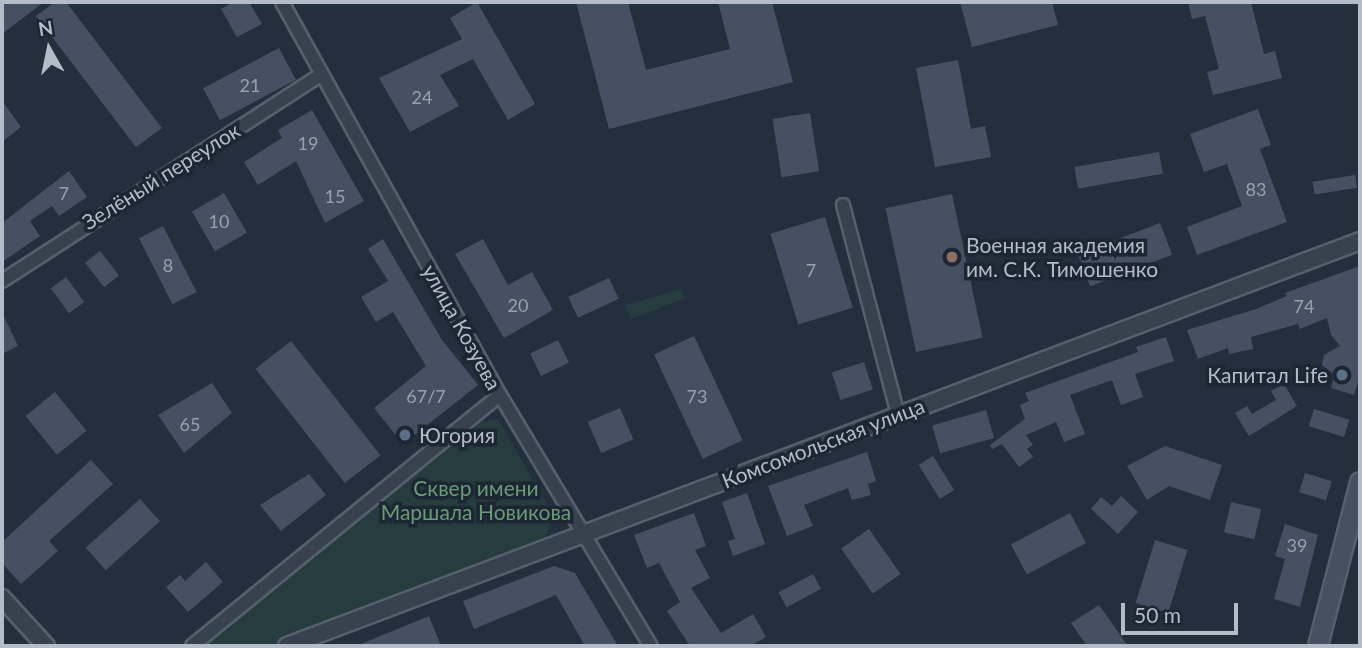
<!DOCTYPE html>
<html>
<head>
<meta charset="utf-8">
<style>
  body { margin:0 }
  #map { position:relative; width:1362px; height:648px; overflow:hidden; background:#242f3e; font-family:Lato,sans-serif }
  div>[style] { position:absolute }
  .green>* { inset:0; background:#263c3f }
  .building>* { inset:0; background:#455162; transform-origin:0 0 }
  .roads { filter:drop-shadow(2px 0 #565f6c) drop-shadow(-2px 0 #565f6c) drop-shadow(0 2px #565f6c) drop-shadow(0 -2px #565f6c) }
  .minor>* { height:12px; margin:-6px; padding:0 6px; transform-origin:6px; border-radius:6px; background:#38414e }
  .tertiary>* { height:16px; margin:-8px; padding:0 8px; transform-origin:8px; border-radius:8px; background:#38414e }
  .secondary>* { height:18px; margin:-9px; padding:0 9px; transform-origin:9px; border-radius:9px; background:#465061 }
  .dots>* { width:19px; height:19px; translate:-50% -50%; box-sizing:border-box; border:4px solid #1d2633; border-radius:50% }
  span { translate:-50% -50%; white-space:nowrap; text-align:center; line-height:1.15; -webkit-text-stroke:7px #1d2633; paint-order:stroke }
  .number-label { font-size:18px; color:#98a1af }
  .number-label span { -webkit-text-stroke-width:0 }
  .street-label { font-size:21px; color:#b4bcc9 }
  .poi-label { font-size:21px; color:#b4bcc9 }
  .left { translate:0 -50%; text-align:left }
  .right { translate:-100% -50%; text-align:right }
  .park-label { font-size:21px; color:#6b9a76 }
  .frame { position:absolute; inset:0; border:4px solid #b4bcc9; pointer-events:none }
  .north { position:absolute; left:14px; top:14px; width:70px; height:70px; -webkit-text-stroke:5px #1d2633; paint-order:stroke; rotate:351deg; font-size:19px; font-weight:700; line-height:28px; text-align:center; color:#b4bcc9 }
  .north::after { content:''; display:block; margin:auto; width:24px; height:32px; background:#b4bcc9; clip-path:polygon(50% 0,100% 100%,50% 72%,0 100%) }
  .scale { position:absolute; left:1121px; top:603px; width:117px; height:32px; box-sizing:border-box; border:4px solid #b4bcc9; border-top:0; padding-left:9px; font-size:21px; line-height:24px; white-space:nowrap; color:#b4bcc9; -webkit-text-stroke:5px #1d2633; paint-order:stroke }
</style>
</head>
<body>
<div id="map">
  <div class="green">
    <i style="clip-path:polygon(681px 289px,685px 298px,631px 319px,625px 305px)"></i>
    <i style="clip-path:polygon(498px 419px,553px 515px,546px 538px,271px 646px,200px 646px,477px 423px)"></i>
  </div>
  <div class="building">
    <i style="clip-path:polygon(2px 2px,44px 2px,2px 34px)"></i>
    <i style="clip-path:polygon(55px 2px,66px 2px,162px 128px,136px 147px,36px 16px)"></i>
    <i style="clip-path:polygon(233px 2px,249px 2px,262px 24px,237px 37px,221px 9px)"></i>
    <i style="clip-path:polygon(477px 2px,535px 104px,508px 120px,473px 59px,440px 75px,459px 106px,410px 132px,379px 78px,462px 39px,450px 18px)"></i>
    <i style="clip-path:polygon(576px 2px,628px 2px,646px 70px,730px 49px,718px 2px,772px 2px,793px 82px,609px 129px)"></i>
    <i style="clip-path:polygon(960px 2px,1052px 2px,1058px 25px,972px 47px)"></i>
    <i style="clip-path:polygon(1188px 2px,1251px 2px,1264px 54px,1275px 51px,1282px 78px,1213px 95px,1207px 72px,1219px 69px,1205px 16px,1192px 19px)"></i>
    <i style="left:279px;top:48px;width:36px;height:86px;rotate:62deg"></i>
    <i style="clip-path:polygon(958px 60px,971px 129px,985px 126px,991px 157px,935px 167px,916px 68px)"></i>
    <i style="clip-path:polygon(2px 101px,21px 127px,2px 142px)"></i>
    <i style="clip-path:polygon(1258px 109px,1271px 145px,1260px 149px,1287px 222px,1197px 255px,1187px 227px,1242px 206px,1227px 164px,1204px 172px,1190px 134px)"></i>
    <i style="clip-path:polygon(312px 110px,364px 201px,325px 223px,296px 161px,258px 185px,244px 162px,282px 138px,278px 130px)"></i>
    <i style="left:810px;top:113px;width:59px;height:38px;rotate:81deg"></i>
    <i style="left:1159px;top:152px;width:22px;height:86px;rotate:80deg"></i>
    <i style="clip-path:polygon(69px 171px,87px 197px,59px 216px,52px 206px,30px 221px,40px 236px,2px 262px,2px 223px)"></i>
    <i style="left:1355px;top:175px;width:13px;height:43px;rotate:81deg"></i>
    <i style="left:224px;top:193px;width:46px;height:37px;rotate:60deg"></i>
    <i style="left:952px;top:194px;width:147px;height:68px;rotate:78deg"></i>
    <i style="left:825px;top:217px;width:95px;height:57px;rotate:73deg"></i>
    <i style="left:1160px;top:223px;width:34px;height:88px;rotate:69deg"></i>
    <i style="left:163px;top:226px;width:74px;height:27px;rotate:63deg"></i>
    <i style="clip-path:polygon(383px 239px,442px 340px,478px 385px,403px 444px,374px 408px,426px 366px,393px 312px,376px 322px,361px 297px,388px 281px,368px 249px)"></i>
    <i style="clip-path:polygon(483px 239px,508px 285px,532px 272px,553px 310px,504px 338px,455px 254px)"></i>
    <i style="left:100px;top:251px;width:31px;height:19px;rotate:52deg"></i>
    <i style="clip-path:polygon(1360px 266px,1360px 376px,1354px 395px,1331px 388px,1335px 375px,1322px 365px,1324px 355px,1340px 346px,1331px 335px,1327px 318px,1300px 329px,1298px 324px,1251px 337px,1253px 349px,1229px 354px,1228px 348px,1198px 359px,1187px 330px,1256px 309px,1287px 296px,1285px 293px)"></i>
    <i style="left:66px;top:277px;width:31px;height:19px;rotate:54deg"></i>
    <i style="left:609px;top:278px;width:23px;height:45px;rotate:65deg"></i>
    <i style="clip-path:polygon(2px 312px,18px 346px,2px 354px)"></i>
    <i style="left:694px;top:336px;width:115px;height:44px;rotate:65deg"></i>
    <i style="clip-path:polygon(1166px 337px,1174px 361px,1135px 374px,1143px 397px,1121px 405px,1112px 380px,1070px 395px,1085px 434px,1064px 442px,1056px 422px,1026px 435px,1033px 445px,1027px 449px,1033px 457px,1019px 467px,1002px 444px,992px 449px,990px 445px,1025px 419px,1020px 405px,1029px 401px,1025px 393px,1138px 352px,1136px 347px)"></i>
    <i style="left:558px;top:340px;width:25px;height:31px;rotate:64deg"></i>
    <i style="left:291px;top:341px;width:145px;height:45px;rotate:52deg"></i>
    <i style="left:864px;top:362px;width:29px;height:34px;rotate:72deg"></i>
    <i style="clip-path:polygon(212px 383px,232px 413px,184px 453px,158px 415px)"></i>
    <i style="clip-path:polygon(1284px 384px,1297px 406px,1249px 436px,1235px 413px,1247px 406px,1252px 414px,1276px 400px,1271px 391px)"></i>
    <i style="left:55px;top:392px;width:50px;height:38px;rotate:51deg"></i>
    <i style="left:620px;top:408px;width:34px;height:35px;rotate:67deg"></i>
    <i style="left:1314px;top:409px;width:37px;height:18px;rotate:17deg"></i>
    <i style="left:986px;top:410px;width:29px;height:56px;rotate:74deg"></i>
    <i style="clip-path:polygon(1165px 446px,1222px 465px,1210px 500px,1169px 486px,1147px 500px,1127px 466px)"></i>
    <i style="clip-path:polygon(867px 452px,876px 481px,868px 484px,871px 495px,852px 500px,848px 488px,804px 505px,813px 526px,787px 536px,768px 486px)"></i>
    <i style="left:933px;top:456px;width:40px;height:17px;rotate:58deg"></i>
    <i style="clip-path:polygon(91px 460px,113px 484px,49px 541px,58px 551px,21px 584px,2px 563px,2px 542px)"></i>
    <i style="left:1305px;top:473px;width:28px;height:20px;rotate:17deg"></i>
    <i style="clip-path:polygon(309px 474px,326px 495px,281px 531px,260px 505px)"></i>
    <i style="clip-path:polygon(747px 493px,765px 544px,733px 556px,728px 541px,735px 539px,722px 502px)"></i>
    <i style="clip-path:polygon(1121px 496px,1138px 512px,1118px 534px,1091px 509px,1101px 497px,1112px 506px)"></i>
    <i style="left:140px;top:499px;width:30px;height:73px;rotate:48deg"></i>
    <i style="left:1231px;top:502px;width:31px;height:31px;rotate:13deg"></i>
    <i style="clip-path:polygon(694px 513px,706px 546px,695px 550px,710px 578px,691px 588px,721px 633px,753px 614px,766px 637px,750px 646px,690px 646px,667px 611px,680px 602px,659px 563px,647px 568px,634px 535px)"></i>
    <i style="left:1070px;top:513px;width:34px;height:67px;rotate:62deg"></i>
    <i style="clip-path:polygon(1285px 524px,1318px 535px,1300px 607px,1274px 599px,1285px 559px,1275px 556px)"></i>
    <i style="left:869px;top:529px;width:55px;height:34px;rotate:55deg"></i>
    <i style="left:1155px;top:540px;width:34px;height:66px;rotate:17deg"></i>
    <i style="clip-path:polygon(206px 562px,223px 582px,188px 612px,166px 587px,180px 575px,185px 581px)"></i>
    <i style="clip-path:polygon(554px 566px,575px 573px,618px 646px,585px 646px,556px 595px,474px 629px,463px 601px)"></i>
    <i style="left:813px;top:574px;width:17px;height:39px;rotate:62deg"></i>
    <i style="clip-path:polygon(1099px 605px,1128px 646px,1087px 646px,1071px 623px)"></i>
    <i style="clip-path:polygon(429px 616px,441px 646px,356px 646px)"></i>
  </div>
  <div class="roads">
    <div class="minor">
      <i style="left:282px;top:2px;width:449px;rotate:61deg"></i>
      <i style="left:500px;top:395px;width:293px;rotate:59deg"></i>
      <i style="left:843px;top:205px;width:217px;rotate:75.3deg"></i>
      <i style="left:2px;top:281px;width:381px;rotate:-32.9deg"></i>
      <i style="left:192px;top:646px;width:397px;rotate:-39.2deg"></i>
    </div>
    <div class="tertiary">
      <i style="left:2px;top:598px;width:65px;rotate:47.5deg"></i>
      <i style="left:287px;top:646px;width:1147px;rotate:-20.68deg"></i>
    </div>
    <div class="secondary">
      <i style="left:1318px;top:646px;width:169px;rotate:-75.6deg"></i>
    </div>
  </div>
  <div class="dots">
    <i style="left:952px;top:257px;background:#8d6e63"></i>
    <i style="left:1342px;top:375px;background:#5c6f8a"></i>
    <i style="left:405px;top:435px;background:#5c6f8a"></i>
  </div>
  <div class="number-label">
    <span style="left:250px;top:85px">21</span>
    <span style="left:422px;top:97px">24</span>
    <span style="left:308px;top:143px">19</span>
    <span style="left:1256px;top:189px">83</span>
    <span style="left:64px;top:193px">7</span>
    <span style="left:335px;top:196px">15</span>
    <span style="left:219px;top:221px">10</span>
    <span style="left:168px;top:265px">8</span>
    <span style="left:811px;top:270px">7</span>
    <span style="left:518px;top:305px">20</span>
    <span style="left:1304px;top:306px">74</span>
    <span style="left:426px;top:396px">67/7</span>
    <span style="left:697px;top:396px">73</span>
    <span style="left:190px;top:424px">65</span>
    <span style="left:1297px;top:545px">39</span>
  </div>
  <div class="street-label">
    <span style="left:161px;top:176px;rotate:-32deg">Зелёный переулок</span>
    <span style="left:462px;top:327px;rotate:61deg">улица Козуева</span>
    <span style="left:823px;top:443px;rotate:-21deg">Комсомольская улица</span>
  </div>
  <div class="poi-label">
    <span class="left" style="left:966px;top:257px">Военная академия<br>им. С.К. Тимошенко</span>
    <span class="right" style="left:1328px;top:375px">Капитал Life</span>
    <span class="left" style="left:419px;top:435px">Югория</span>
  </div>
  <div class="park-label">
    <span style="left:476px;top:500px">Сквер имени<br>Маршала Новикова</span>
  </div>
  <div class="frame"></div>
  <div class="north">N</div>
  <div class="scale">50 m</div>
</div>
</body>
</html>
